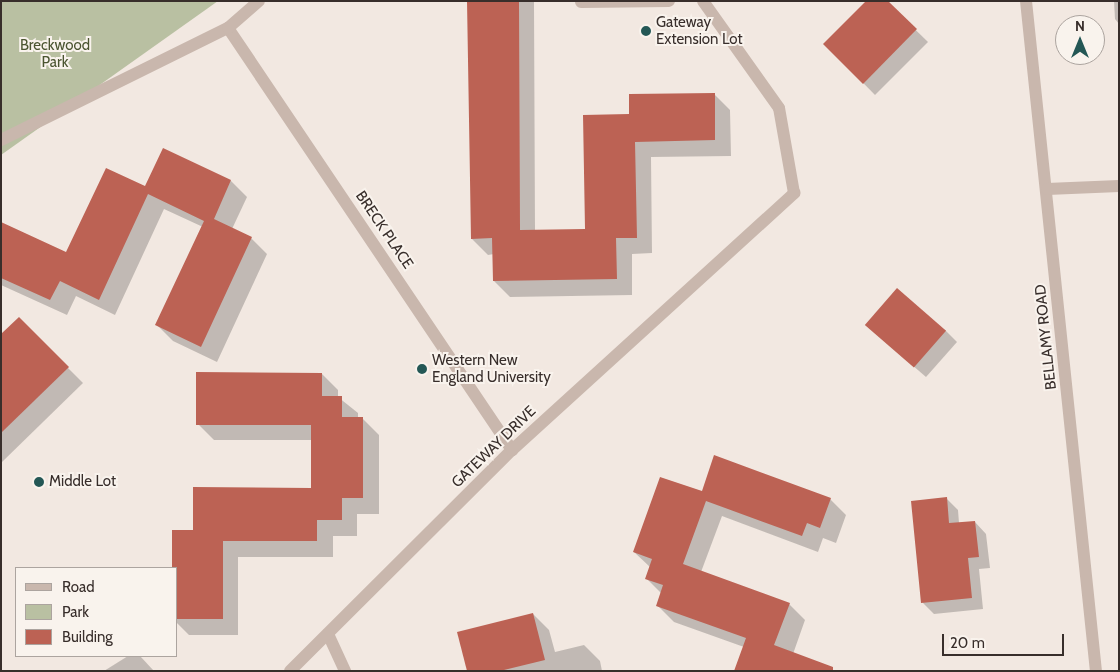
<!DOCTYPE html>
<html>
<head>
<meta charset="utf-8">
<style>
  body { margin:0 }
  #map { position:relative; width:1120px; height:672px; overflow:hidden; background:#f2e8e1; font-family:Cabin,sans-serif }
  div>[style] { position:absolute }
  .green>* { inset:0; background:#b9c0a2 }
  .shadow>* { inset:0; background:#0003 }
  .building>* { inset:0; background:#bc6254; transform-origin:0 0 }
  .minor>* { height:12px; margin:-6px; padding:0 6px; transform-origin:6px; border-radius:6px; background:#c9b7ad }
  .dots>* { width:14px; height:14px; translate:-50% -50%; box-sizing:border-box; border:2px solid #f9f3ed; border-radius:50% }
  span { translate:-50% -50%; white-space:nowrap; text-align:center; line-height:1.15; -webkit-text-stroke:4px #f9f3ed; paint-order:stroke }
  .poi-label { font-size:15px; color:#382e2b }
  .left { translate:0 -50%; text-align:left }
  .park-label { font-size:15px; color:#4b5531 }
  .street-label { font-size:15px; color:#382e2b }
  .frame { position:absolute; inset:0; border:2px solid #382e2b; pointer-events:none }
  .legend { position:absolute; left:15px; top:567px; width:162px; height:90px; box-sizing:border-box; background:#f9f3ed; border:1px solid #aca49f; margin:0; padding:6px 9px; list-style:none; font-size:15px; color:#382e2b }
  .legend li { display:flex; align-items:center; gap:10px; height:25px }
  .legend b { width:25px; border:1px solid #aca49f }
  .north { position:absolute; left:1055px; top:15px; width:50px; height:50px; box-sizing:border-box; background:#f9f3ed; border:1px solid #aca49f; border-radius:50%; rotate:0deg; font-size:14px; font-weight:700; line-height:20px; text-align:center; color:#382e2b }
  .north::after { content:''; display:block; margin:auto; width:18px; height:22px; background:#245755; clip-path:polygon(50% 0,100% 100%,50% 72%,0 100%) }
  .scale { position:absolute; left:942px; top:634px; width:122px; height:22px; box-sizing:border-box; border:2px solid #382e2b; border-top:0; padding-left:6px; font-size:15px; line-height:18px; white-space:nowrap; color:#382e2b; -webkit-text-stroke:4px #f9f3ed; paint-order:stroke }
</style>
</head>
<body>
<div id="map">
  <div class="green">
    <i style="clip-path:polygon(1px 1px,218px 1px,1px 155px)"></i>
  </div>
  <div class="shadow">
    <i style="clip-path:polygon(468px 1px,553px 1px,534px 2px,535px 231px,586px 230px,630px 116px,714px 94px,730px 110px,731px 156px,651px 157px,652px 253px,632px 254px,632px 295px,510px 297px,494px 281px,494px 254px,488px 255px,472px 239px)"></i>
    <i style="clip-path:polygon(886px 1px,928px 42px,875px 95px,825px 44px)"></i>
    <i style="clip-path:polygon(1114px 1px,1119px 1px,1119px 24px,1115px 19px)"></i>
    <i style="clip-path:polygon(231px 181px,247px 197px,232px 229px,251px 238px,267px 254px,217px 362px,173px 341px,157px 325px,203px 227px,164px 209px,115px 315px,76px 296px,67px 315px,1px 285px,1px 224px,66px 254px,145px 188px)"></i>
    <i style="clip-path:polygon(19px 319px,83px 383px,1px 463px,1px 391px)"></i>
    <i style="clip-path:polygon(867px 326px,945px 330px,957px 342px,926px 377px)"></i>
    <i style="clip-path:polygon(322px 374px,338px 390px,338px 397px,358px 413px,358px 419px,363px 419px,379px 435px,379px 514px,357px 514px,357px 536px,333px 536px,333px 557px,238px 557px,238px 635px,189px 635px,176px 622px,173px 532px,194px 532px,313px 489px,313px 440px,214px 440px,198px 424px)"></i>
    <i style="clip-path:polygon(702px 492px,830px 499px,846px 515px,836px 543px,823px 538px,818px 552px,722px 516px,701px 572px,789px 604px,805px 620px,793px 654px,744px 647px,674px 622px,658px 606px,662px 594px,646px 578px,650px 567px,634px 552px)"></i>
    <i style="clip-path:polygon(946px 498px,958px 510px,959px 523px,975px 522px,986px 534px,990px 568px,979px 569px,983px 609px,934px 614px,923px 603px)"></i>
    <i style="clip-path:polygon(533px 614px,549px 630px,555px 652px,584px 645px,600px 661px,602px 671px,468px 671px)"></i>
    <i style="clip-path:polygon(128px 656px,140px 656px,154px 671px,104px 671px)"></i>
  </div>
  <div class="building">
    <i style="clip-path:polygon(467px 1px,519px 1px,520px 230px,585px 229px,583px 115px,629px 114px,629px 94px,715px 93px,715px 140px,635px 142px,637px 238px,616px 238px,617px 279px,493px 281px,492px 238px,471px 239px)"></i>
    <i style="clip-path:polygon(866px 1px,888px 1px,917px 29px,863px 84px,823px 44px)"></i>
    <i style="clip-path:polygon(163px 148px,231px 180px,214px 219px,252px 237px,201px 347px,155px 325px,204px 221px,148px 194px,99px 300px,60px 281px,50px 300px,1px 278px,1px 222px,66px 252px,106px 168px,145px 186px)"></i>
    <i style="left:897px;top:288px;width:65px;height:49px;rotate:41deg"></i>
    <i style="clip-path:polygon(19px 317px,69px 367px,1px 433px,1px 334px)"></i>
    <i style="clip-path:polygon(196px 372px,322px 373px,322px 396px,342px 396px,342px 417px,363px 417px,363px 498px,342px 498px,342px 520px,317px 520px,317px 541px,223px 541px,223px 619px,176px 619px,176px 568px,172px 568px,172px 530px,193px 530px,193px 487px,311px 488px,311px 425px,196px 425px)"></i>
    <i style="clip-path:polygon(714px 455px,831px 498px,820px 528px,807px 523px,802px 536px,706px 501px,683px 564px,790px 603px,774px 645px,833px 667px,833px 671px,734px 671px,746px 638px,656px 606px,663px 585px,645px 579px,652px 559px,633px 552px,660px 477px,702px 491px)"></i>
    <i style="clip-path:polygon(947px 497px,949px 523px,975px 521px,979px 557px,968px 558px,972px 598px,921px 603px,911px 501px)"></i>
    <i style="clip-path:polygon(533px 613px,545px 660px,500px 671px,467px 671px,457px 632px)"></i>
  </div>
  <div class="minor">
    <i style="left:1026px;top:1px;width:674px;rotate:84.04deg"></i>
    <i style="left:581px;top:2px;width:88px;rotate:-0.7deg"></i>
    <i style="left:228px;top:28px;width:509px;rotate:56.06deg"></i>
    <i style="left:1px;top:140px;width:253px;rotate:-26.3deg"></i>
    <i style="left:228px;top:28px;width:41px;rotate:-41.1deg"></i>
    <i style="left:1047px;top:189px;width:72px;rotate:-2.4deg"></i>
    <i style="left:328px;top:634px;width:41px;rotate:65.3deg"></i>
    <i style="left:290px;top:671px;width:313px;rotate:-44.9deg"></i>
    <i style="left:512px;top:450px;width:382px;rotate:-42.3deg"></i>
    <i style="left:794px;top:193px;width:86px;rotate:-100deg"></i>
    <i style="left:779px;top:108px;width:131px;rotate:-125.4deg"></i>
  </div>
  <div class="dots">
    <i style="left:646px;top:31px;background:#245755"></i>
    <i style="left:422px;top:369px;background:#245755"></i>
    <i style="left:39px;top:482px;background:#245755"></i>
  </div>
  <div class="poi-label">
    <span class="left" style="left:656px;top:31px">Gateway<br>Extension Lot</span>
    <span class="left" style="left:432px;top:369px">Western New<br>England University</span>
    <span class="left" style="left:49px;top:482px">Middle Lot</span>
  </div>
  <div class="park-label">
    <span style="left:55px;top:54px">Breckwood<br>Park</span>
  </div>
  <div class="street-label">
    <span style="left:384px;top:230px;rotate:56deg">BRECK PLACE</span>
    <span style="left:1046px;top:337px;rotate:-96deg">BELLAMY ROAD</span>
    <span style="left:494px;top:447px;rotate:-44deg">GATEWAY DRIVE</span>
  </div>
  <div class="frame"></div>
  <ul class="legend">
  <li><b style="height:6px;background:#c9b7ad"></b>Road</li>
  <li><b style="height:14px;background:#b9c0a2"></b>Park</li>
  <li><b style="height:14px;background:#bc6254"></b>Building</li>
  </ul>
  <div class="north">N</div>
  <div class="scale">20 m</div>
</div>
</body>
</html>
